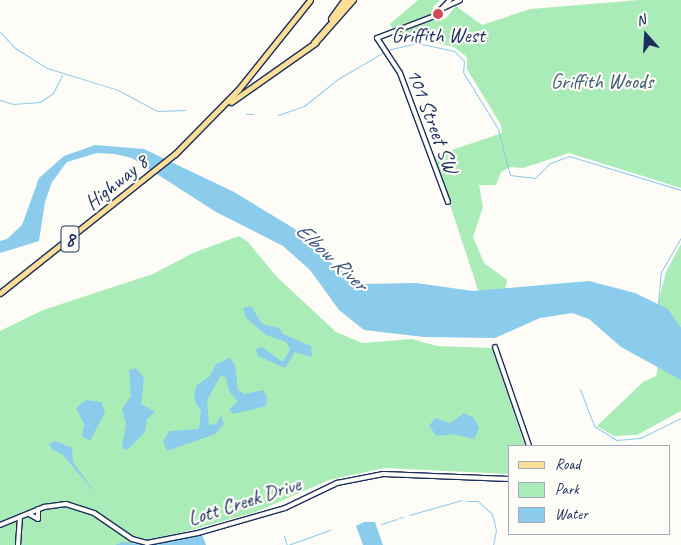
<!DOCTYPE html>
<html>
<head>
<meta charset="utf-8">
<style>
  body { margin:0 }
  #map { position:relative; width:681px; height:545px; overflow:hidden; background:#fdfcf7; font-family:Caveat,sans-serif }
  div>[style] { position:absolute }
  .green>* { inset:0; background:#a9ecb7 }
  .water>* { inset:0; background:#8bcbec }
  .stream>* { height:1px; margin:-0.5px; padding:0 0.5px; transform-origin:0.5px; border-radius:0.5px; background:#8bcbec }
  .roads { filter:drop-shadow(1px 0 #1b2f5e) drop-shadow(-1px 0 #1b2f5e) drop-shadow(0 1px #1b2f5e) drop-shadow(0 -1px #1b2f5e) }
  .minor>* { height:4px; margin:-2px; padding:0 2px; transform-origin:2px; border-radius:2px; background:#fdfcf7 }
  .major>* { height:5px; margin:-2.5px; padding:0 2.5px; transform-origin:2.5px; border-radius:2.5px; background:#fdde96 }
  .highway>* { height:5.5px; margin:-2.75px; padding:0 2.75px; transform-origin:2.75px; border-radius:2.75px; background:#fdde96 }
  .dots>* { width:14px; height:14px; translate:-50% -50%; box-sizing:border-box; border:2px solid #fdfcf7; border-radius:50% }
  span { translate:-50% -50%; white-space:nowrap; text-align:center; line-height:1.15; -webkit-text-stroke:4.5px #fdfcf7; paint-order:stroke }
  .shield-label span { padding:1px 4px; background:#fdfcf7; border:1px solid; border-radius:4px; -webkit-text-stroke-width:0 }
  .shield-label { font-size:20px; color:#1b2f5e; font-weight:700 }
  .poi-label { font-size:21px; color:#1b2f5e }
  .park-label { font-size:21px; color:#3e5e74 }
  .street-label { font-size:21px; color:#1b2f5e }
  .water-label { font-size:22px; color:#375682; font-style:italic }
  .legend { position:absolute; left:508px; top:445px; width:162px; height:90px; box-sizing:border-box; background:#fdfcf7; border:1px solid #a3aaba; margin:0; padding:6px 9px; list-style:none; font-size:15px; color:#1b2f5e }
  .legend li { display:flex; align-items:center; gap:10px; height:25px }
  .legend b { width:25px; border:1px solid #a3aaba }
  .north { position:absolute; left:621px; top:10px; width:50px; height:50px; -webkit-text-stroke:4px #fdfcf7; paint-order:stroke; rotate:341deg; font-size:14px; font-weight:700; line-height:20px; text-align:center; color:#1b2f5e }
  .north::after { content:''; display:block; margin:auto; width:18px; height:22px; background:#1b2f5e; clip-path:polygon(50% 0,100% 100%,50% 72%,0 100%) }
</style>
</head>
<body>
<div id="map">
  <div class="green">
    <i style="clip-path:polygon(418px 0,440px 0,433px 7px,433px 15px,392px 28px,390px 24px)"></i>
    <i style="clip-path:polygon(639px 0,681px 0,681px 188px,569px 153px,523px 168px,510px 167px,501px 172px,496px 185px,479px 185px,483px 207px,473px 237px,484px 263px,507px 280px,505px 291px,482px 302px,434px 156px,502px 133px,501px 125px,467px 69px,467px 57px,454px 47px,411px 37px,397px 42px,393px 31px,437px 17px,445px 19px,456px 6px,482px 25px,530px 9px)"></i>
    <i style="clip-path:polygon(239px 236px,248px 242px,277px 277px,336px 332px,362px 343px,412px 339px,437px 346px,492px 348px,525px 446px,510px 446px,510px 474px,384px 468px,329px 480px,256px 512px,155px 540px,115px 545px,0 545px,0 331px,43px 310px,153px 274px,193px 253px)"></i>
    <i style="clip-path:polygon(681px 244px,681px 411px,637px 435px,614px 436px,597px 426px,643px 382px,656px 376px,664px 338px,653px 323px,666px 272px)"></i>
  </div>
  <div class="water">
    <i style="clip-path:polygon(95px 145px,144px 149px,234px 192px,295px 229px,317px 252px,359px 284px,416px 283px,473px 291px,589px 281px,635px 293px,668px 309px,681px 328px,681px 380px,621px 347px,589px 319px,572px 313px,540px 318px,495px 338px,424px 337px,364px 330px,339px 310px,310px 270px,283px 246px,216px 212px,132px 158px,115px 154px,97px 153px,67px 162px,52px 182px,45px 202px,39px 241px,0 253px,0 241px,7px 239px,22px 225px,39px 178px,64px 156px)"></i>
    <i style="clip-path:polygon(251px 306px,262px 324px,279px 328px,283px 334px,311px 346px,312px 357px,295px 352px,285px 368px,258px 356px,256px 349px,262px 347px,283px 362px,290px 349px,286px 342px,266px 335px,246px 318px,243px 308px)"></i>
    <i style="clip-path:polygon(230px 358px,235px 365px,238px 390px,244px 394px,263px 390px,267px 397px,266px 406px,233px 414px,229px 409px,238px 402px,229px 391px,226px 378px,221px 375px,207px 400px,209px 425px,216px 424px,221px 415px,224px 424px,215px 434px,167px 451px,163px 442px,169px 431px,199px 429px,201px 411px,194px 399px,196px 386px,209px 377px,216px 364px)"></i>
    <i style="clip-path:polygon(136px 368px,144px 378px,141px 404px,155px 412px,147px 419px,145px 432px,127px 450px,122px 447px,126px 424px,122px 409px,131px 396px,129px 370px)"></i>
    <i style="clip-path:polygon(86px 400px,101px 402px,105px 412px,90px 441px,82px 436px,84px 424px,76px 408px)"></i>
    <i style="clip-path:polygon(464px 413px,474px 418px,479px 428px,474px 439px,452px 434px,437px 436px,429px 426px,435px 418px,450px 423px)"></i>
    <i style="clip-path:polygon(55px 441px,72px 448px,73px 462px,96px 494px,63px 455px,52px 449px,49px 444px)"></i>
    <i style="clip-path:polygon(364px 522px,375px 522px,383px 545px,363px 545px,356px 526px)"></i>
    <i style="clip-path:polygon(202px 534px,206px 545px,115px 545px,122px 542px,147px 545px)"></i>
  </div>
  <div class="stream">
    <i style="left:0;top:32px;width:22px;rotate:47deg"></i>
    <i style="left:15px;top:48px;width:38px;rotate:32deg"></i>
    <i style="left:47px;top:68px;width:74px;rotate:17.2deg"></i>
    <i style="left:118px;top:90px;width:44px;rotate:28.3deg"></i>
    <i style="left:157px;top:111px;width:28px;rotate:-2deg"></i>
    <i style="left:387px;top:50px;width:31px;rotate:-13deg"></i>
    <i style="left:417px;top:43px;width:38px;rotate:12deg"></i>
    <i style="left:454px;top:51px;width:14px;rotate:45deg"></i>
    <i style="left:464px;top:61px;width:11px;rotate:95deg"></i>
    <i style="left:463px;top:72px;width:67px;rotate:58.4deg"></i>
    <i style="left:498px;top:129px;width:48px;rotate:75.4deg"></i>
    <i style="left:510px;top:175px;width:25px;rotate:7deg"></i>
    <i style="left:535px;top:178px;width:21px;rotate:-45deg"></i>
    <i style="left:550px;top:163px;width:20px;rotate:-20deg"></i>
    <i style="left:569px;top:156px;width:117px;rotate:16.9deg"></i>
    <i style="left:0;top:100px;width:14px;rotate:17deg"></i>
    <i style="left:13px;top:104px;width:27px;rotate:-4deg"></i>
    <i style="left:40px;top:102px;width:16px;rotate:-35deg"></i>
    <i style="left:53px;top:93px;width:20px;rotate:-63deg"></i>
    <i style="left:246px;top:114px;width:7px"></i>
    <i style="left:278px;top:115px;width:28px;rotate:-19deg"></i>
    <i style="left:304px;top:106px;width:43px;rotate:-38.5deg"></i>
    <i style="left:338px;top:79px;width:53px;rotate:-30.4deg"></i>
    <i style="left:658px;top:304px;width:32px;rotate:-85deg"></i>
    <i style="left:661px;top:272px;width:39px;rotate:-60deg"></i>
    <i style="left:580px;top:389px;width:40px;rotate:69deg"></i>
    <i style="left:594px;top:426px;width:26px;rotate:32deg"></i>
    <i style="left:616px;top:440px;width:24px;rotate:-5deg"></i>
    <i style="left:640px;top:438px;width:46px;rotate:-26deg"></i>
    <i style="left:467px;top:501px;width:11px"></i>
    <i style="left:478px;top:501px;width:19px;rotate:43deg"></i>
    <i style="left:492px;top:514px;width:16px;rotate:76deg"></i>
    <i style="left:496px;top:530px;width:15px;rotate:101deg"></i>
    <i style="left:409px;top:515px;width:55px;rotate:-15.8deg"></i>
    <i style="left:399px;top:518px;width:4px;rotate:-14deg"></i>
    <i style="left:381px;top:524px;width:17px;rotate:-17deg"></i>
    <i style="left:284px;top:536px;width:9px;rotate:72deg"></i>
    <i style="left:288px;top:545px;width:45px;rotate:-19.7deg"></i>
  </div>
  <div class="roads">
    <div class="minor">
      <i style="left:441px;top:9px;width:21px;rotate:-25deg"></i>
      <i style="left:448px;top:202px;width:138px;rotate:-110.4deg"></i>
      <i style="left:400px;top:73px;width:42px;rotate:-123.3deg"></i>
      <i style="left:377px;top:38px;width:62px;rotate:-20.8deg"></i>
      <i style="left:435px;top:16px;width:22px;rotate:-47deg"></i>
      <i style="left:495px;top:347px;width:105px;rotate:71deg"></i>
      <i style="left:29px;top:514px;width:10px;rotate:29deg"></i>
      <i style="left:38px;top:519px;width:10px;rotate:-90deg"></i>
      <i style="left:0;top:525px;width:48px;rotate:-22.2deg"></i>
      <i style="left:44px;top:507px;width:22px;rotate:-8deg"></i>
      <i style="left:66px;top:504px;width:29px;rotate:18deg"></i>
      <i style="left:94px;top:513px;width:46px;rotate:34.4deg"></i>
      <i style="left:132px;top:539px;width:16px;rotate:15deg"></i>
      <i style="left:147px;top:543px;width:52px;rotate:-11.1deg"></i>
      <i style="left:198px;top:533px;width:91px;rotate:-16deg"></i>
      <i style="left:285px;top:508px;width:58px;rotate:-25.7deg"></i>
      <i style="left:337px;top:483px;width:47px;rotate:-11.1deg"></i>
      <i style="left:383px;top:474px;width:127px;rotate:2.3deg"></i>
      <i style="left:18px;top:545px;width:27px;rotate:-86deg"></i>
    </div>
    <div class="major">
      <i style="left:231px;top:102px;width:103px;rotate:-35.1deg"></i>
      <i style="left:0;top:293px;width:223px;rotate:-38.5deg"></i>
      <i style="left:175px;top:154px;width:90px;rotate:-45.5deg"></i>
      <i style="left:238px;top:90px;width:115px;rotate:-51.3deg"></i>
    </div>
    <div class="highway">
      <i style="left:332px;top:19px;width:24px;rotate:-54deg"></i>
      <i style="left:315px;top:43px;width:57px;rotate:-48.5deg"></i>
    </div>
  </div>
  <div class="dots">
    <i style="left:438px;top:14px;background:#d1495b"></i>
  </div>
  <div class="shield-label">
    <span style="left:70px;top:239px">8</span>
  </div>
  <div class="poi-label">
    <span style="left:438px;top:35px">Griffith West</span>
  </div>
  <div class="park-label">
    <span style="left:602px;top:81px">Griffith Woods</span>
  </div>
  <div class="street-label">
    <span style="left:433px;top:121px;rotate:69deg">101 Street SW</span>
    <span style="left:116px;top:182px;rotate:-39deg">Highway 8</span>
    <span style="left:244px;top:501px;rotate:-18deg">Lott Creek Drive</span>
  </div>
  <div class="water-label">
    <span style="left:331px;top:257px;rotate:43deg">Elbow River</span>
  </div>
  <ul class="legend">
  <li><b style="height:6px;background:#fdde96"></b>Road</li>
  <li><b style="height:14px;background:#a9ecb7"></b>Park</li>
  <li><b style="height:14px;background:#8bcbec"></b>Water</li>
  </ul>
  <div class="north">N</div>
</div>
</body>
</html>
